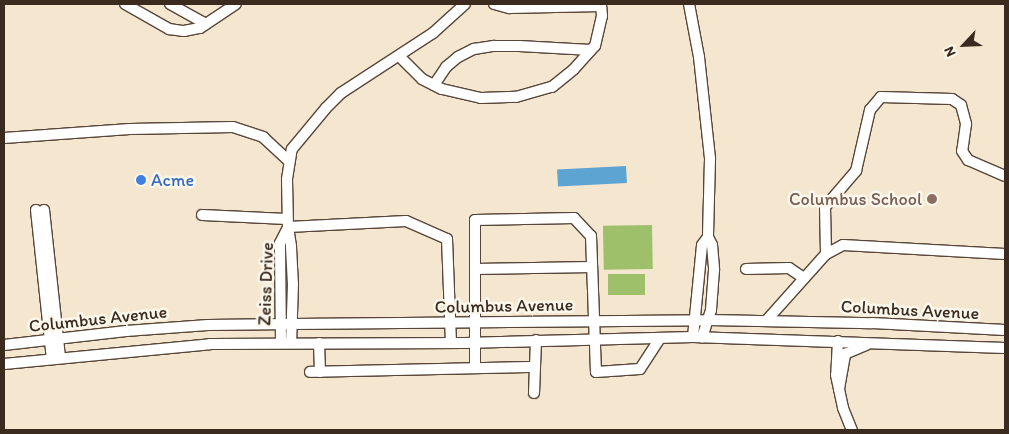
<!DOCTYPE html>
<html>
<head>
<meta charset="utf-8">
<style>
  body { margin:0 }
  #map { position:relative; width:1009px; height:434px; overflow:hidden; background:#f5e7cf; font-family:Itim,sans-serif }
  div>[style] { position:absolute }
  .green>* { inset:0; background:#9ec06a; transform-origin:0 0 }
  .water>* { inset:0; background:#5da4d3; transform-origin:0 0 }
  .roads { filter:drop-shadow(1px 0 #574639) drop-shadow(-1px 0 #574639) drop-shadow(0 1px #574639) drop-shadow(0 -1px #574639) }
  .minor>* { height:10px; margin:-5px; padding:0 5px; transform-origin:5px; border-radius:5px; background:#fff }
  .dots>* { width:14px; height:14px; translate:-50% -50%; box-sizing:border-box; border:2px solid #fbf7ec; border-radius:50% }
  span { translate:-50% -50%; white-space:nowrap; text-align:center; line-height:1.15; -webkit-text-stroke:5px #fbf7ec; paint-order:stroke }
  .shop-label { font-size:18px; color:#366cbe }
  .left { translate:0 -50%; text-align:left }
  .education-label { font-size:18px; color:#785e54 }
  .right { translate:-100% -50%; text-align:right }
  .street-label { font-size:18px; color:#3b2a1e }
  .frame { position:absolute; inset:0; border:5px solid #3b2a1e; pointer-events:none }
  .north { position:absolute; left:939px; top:20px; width:50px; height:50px; -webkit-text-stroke:4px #fbf7ec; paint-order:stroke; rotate:245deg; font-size:14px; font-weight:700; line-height:20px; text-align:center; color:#3b2a1e }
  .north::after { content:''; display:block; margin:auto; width:18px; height:22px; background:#3b2a1e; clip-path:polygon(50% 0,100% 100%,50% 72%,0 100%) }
</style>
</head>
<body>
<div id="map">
  <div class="green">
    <i style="left:652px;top:225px;width:44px;height:49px;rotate:89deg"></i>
    <i style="left:608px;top:274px;width:37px;height:21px"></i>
  </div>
  <div class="water">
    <i style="left:626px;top:166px;width:17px;height:69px;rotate:87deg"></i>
  </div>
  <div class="roads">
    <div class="minor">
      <i style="left:125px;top:4px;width:51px;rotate:29.6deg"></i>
      <i style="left:169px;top:29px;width:15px;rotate:8deg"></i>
      <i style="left:184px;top:31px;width:16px;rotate:-11deg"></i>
      <i style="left:200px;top:28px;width:43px;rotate:-33.7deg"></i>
      <i style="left:170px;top:4px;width:41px;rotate:29.1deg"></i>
      <i style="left:494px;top:4px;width:16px;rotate:15deg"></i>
      <i style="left:509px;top:8px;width:92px;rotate:-1.2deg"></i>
      <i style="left:689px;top:4px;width:54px;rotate:79.3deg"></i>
      <i style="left:699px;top:57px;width:103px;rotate:83.8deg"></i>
      <i style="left:710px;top:159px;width:78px;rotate:91.5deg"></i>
      <i style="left:708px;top:237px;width:9px;rotate:63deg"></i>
      <i style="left:712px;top:245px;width:25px;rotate:85deg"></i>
      <i style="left:714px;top:270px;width:40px;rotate:94.3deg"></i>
      <i style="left:711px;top:310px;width:29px;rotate:108deg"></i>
      <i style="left:399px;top:56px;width:33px;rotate:45deg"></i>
      <i style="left:422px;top:79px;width:22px;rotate:27deg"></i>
      <i style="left:442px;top:89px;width:40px;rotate:13deg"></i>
      <i style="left:481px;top:98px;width:35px;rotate:-2deg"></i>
      <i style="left:516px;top:97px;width:37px;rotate:-16deg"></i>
      <i style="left:552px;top:87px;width:28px;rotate:-39deg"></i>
      <i style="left:574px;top:69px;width:31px;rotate:-48deg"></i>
      <i style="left:595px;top:46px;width:31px;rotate:-77deg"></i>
      <i style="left:602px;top:16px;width:12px;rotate:-95deg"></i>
      <i style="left:434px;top:85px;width:22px;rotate:-56deg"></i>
      <i style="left:446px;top:67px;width:16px;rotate:-40deg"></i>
      <i style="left:458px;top:57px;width:18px;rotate:-27deg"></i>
      <i style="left:474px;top:49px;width:20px;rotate:-9deg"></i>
      <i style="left:494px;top:46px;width:25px"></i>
      <i style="left:519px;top:46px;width:72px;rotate:3.2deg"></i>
      <i style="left:4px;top:138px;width:126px;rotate:-4.1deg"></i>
      <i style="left:130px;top:129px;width:103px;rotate:-1.1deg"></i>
      <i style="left:233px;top:127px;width:32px;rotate:18deg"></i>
      <i style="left:263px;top:137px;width:34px;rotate:43deg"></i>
      <i style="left:36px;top:210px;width:150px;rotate:83.9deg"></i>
      <i style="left:44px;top:210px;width:149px;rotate:83.8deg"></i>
      <i style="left:202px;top:215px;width:85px;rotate:2.7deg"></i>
      <i style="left:826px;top:254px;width:47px;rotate:-91.2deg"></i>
      <i style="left:825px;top:207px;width:48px;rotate:-49.3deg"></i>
      <i style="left:856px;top:171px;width:63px;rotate:-77.1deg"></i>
      <i style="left:870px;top:110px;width:17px;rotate:-50deg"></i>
      <i style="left:881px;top:97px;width:71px;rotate:1.6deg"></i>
      <i style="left:952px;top:99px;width:11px;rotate:34deg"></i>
      <i style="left:961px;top:105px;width:20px;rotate:75deg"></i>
      <i style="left:966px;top:124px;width:27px;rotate:98deg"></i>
      <i style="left:962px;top:151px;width:11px;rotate:56deg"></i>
      <i style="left:968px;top:160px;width:40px;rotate:23.4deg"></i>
      <i style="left:475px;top:269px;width:117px;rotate:-1deg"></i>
      <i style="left:746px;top:269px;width:43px;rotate:-1.3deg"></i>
      <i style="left:789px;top:268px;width:18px;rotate:34deg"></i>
      <i style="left:766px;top:321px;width:90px;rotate:-48.2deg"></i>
      <i style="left:826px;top:254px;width:19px;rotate:-28deg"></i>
      <i style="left:843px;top:245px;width:162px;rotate:3.2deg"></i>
      <i style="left:693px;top:337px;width:92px;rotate:-84.4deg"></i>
      <i style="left:702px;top:245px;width:10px;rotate:-53deg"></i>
      <i style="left:838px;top:341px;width:34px;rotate:93deg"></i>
      <i style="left:836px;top:375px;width:14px;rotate:78deg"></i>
      <i style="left:839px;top:389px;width:36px;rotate:-80deg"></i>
      <i style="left:845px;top:354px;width:23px;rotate:-23deg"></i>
      <i style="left:281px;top:343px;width:100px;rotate:-90.6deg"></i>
      <i style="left:280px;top:243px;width:18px;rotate:-63deg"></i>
      <i style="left:288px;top:227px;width:20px;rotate:81deg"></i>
      <i style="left:291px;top:247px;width:37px;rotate:87deg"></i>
      <i style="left:293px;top:284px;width:59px;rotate:91.9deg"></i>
      <i style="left:319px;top:343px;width:29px;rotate:88deg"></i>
      <i style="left:451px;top:343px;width:104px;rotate:-92.2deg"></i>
      <i style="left:447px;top:239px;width:45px;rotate:-156.3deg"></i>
      <i style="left:406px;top:221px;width:118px;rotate:177.1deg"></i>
      <i style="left:288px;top:227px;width:48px;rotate:-91.2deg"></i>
      <i style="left:287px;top:179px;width:30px;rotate:-81deg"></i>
      <i style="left:292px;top:149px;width:53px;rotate:-50.3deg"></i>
      <i style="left:326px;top:108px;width:21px;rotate:-45deg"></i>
      <i style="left:341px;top:93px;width:110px;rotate:-33.1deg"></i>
      <i style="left:433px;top:33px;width:43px;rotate:-42.2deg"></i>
      <i style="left:4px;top:345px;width:123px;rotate:-6.5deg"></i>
      <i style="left:126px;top:331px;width:82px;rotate:-4.2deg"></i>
      <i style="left:208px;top:325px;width:84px;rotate:-0.7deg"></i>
      <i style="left:292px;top:324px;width:417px;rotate:-0.5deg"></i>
      <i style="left:709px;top:320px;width:163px;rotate:1.1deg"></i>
      <i style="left:872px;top:323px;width:133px;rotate:3deg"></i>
      <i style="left:4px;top:364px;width:207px;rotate:-5.5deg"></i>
      <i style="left:210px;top:344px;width:255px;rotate:-0.2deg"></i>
      <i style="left:465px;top:343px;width:228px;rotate:-1.5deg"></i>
      <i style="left:693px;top:337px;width:312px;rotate:2deg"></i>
      <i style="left:475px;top:368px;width:148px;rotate:-90deg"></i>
      <i style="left:475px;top:220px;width:99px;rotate:-1.2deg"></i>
      <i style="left:574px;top:218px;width:25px;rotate:47deg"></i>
      <i style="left:591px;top:236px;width:136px;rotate:87.9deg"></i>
      <i style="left:596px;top:372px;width:44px;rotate:-3.9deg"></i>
      <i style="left:640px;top:369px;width:37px;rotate:-57deg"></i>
      <i style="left:310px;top:372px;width:225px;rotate:-1.3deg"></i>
      <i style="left:839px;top:389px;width:19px;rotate:78deg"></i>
      <i style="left:843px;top:408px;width:24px;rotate:68deg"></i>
      <i style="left:534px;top:393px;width:53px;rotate:-87.8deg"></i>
    </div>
  </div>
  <div class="dots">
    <i style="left:141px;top:180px;background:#3f7fe0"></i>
    <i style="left:932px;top:199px;background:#8d6e63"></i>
  </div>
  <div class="shop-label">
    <span class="left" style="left:151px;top:180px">Acme</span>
  </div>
  <div class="education-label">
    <span class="right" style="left:922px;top:199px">Columbus School</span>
  </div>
  <div class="street-label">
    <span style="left:266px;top:284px;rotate:-88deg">Zeiss Drive</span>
    <span style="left:504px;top:306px;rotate:-1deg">Columbus Avenue</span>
    <span style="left:910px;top:310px;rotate:3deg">Columbus Avenue</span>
    <span style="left:98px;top:319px;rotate:-6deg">Columbus Avenue</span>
  </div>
  <div class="frame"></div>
  <div class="north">N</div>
</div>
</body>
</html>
